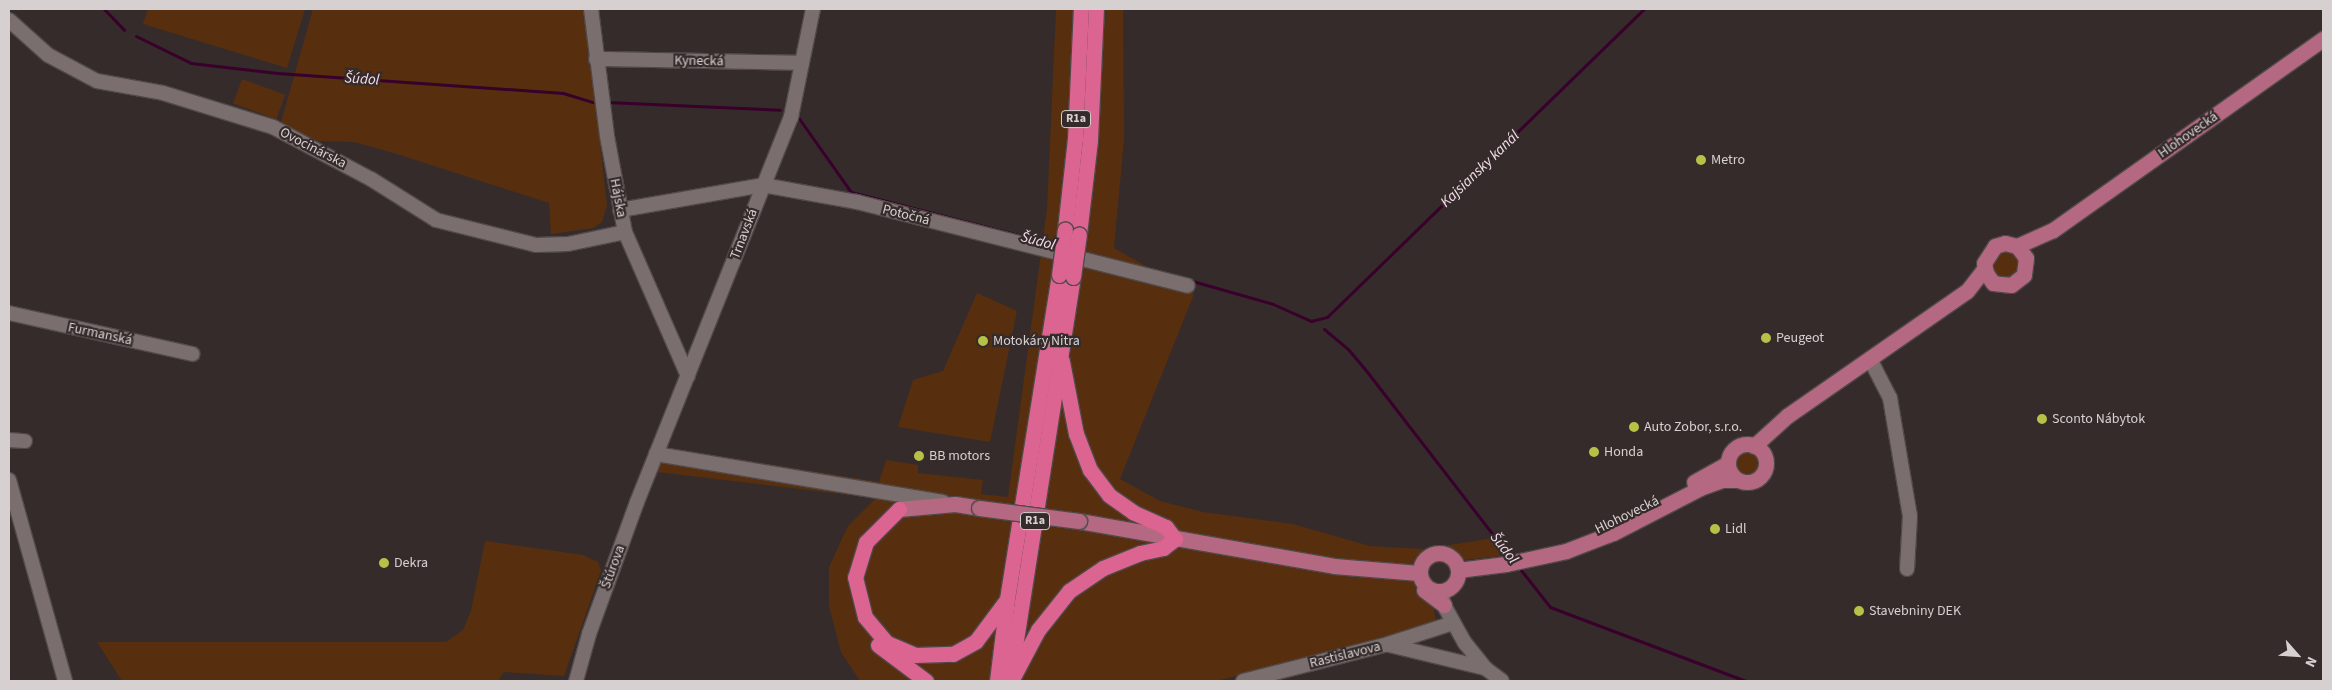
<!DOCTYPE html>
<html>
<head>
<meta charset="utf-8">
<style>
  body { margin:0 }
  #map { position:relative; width:2332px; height:690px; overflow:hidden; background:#352b2b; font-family:"Source Sans 3",sans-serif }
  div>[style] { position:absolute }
  .green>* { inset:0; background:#572f0e; transform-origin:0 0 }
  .round { border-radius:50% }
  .stream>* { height:3px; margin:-1.5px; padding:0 1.5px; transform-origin:1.5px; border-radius:1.5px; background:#38002b }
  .roads { filter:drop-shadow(1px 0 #514949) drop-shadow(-1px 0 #514949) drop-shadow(0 1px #514949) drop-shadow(0 -1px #514949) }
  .minor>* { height:14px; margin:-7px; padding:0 7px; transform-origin:7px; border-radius:7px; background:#7b6e6e }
  .major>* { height:15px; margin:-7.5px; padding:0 7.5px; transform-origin:7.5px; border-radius:7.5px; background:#b56882 }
  .major>.ring { margin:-7.5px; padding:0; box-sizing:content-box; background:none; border:15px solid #b56882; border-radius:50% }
  .highway>* { height:15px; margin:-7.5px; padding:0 7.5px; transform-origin:7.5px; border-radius:7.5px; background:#db6490 }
  .bridges { filter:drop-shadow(1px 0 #514949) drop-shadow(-1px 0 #514949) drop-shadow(0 1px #514949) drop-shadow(0 -1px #514949) }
  .major-bridge>* { height:15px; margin:-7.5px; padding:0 7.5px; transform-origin:7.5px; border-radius:7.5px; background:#b56882 }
  .highway-bridge>* { height:15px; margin:-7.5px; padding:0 7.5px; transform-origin:7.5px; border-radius:7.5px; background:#db6490 }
  .dots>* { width:14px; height:14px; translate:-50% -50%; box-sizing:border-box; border:2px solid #352b2b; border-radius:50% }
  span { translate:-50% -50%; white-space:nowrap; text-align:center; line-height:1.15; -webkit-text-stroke:4.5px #352b2b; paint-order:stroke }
  .shield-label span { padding:1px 4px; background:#352b2b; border:1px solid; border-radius:4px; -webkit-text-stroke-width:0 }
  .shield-label { font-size:12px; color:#d7d0d0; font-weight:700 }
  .street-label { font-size:14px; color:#d7d0d0 }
  .poi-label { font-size:14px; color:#d7d0d0 }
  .left { translate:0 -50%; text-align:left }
  .water-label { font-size:15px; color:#f4ddeb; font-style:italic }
  .frame { position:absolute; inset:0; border:10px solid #d7d0d0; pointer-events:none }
  .north { position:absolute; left:2272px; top:630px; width:50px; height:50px; -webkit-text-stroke:4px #352b2b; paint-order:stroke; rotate:116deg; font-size:14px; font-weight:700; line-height:20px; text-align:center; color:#d7d0d0 }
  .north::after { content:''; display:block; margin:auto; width:18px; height:22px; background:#d7d0d0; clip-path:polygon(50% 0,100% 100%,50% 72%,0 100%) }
</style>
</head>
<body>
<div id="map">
  <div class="green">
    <i style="clip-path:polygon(148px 9px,305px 9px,287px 68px,143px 24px)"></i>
    <i style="clip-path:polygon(313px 9px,585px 9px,607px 205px,602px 222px,593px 228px,551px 234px,549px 203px,397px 154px,354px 142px,319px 141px,280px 126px)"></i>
    <i style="clip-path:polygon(1056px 9px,1123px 9px,1124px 139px,1114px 248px,1194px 294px,1120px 479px,1160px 501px,1203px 512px,1293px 524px,1370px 546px,1424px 549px,1494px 538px,1500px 556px,1427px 564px,1436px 623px,1216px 681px,860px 681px,841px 652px,829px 606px,829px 567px,848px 526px,876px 498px,641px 470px,651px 445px,879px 482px,886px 460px,918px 465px,918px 473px,983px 480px,981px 494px,1008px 497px,1047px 209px)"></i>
    <i style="left:242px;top:79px;width:46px;height:26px;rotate:20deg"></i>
    <i class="round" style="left:1993px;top:251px;width:26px;height:26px"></i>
    <i style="clip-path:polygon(977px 293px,1017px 311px,990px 442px,898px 427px,913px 380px,943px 371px)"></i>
    <i class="round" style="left:1735px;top:452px;width:24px;height:24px"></i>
    <i style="clip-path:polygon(485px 541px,583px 555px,598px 562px,601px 571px,564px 676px,504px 672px,498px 681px,122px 681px,97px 642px,446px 642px,463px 630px,471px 611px)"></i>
  </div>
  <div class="stream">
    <i style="left:104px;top:9px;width:29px;rotate:46deg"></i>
    <i style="left:136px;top:36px;width:61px;rotate:26.1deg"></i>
    <i style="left:191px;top:63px;width:87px;rotate:6.6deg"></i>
    <i style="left:277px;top:73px;width:287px;rotate:4deg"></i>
    <i style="left:563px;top:93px;width:31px;rotate:17deg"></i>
    <i style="left:607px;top:102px;width:173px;rotate:2.6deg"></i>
    <i style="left:798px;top:117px;width:92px;rotate:54.8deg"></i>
    <i style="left:851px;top:192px;width:213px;rotate:14.4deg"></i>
    <i style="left:1080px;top:251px;width:54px;rotate:15.1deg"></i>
    <i style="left:1189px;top:280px;width:87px;rotate:15.9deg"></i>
    <i style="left:1273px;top:304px;width:42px;rotate:24.1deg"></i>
    <i style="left:1311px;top:321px;width:16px;rotate:-14deg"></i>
    <i style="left:1327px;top:317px;width:442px;rotate:-44.2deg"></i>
    <i style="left:1324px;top:329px;width:31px;rotate:40deg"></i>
    <i style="left:1348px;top:349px;width:31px;rotate:50deg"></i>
    <i style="left:1368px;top:373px;width:235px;rotate:52.3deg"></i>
    <i style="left:1517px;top:565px;width:53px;rotate:51.8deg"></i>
    <i style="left:1550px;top:607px;width:210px;rotate:20.7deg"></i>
  </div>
  <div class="roads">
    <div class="minor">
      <i style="left:591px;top:9px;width:128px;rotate:82.8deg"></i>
      <i style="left:607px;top:136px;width:98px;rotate:79.4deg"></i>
      <i style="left:625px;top:232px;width:157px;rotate:66.4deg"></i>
      <i style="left:9px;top:20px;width:52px;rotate:41.9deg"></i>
      <i style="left:48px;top:55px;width:55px;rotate:28deg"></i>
      <i style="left:97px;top:81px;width:67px;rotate:10.3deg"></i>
      <i style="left:163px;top:93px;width:115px;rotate:17.2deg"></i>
      <i style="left:273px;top:127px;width:111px;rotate:28deg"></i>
      <i style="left:371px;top:179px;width:77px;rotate:32.2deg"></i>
      <i style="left:436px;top:220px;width:103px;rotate:14deg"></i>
      <i style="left:536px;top:245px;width:32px;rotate:-2deg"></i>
      <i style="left:568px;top:244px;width:58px;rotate:-11.9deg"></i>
      <i style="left:596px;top:59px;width:206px;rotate:1.1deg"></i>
      <i style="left:620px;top:210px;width:145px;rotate:-9.9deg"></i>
      <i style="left:763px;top:185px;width:96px;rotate:10.3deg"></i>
      <i style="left:857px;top:202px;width:341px;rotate:14.2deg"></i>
      <i style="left:9px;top:313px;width:188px;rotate:12.6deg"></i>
      <i style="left:1870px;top:359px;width:44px;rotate:62.9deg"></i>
      <i style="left:1890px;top:398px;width:120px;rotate:80.4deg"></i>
      <i style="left:1910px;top:516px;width:53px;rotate:93.2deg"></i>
      <i style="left:9px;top:440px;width:16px;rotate:4deg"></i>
      <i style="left:656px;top:454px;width:291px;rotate:9.5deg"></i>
      <i style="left:9px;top:480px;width:209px;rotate:74.4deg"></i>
      <i style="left:1440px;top:591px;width:19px;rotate:72deg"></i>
      <i style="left:1446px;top:609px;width:39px;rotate:61deg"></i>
      <i style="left:1465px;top:643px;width:32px;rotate:51deg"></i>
      <i style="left:1485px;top:668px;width:21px;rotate:37deg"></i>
      <i style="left:1389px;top:645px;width:99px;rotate:13.5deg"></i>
      <i style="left:576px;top:681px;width:49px;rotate:-74.5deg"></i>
      <i style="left:589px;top:634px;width:140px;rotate:-70deg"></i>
      <i style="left:637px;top:502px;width:415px;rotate:-68.2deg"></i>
      <i style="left:791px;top:117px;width:110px;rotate:-78.5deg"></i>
      <i style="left:1243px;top:681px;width:150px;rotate:-14.3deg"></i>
      <i style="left:1388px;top:644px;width:68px;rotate:-17.9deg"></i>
    </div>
    <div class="major">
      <i style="left:2017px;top:246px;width:15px;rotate:53deg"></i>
      <i style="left:2026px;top:258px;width:17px;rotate:97deg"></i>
      <i style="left:2024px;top:275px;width:16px;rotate:142deg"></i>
      <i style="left:2011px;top:285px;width:18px;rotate:-174deg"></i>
      <i style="left:1993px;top:283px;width:12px;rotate:-125deg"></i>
      <i style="left:1986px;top:273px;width:10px;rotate:-101deg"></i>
      <i style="left:1984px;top:263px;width:20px;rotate:-57deg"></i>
      <i style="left:1995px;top:246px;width:10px;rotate:-17deg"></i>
      <i style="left:2005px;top:243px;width:12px;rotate:14deg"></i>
      <i style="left:2017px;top:246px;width:39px;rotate:-24deg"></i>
      <i style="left:2053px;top:230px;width:331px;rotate:-35.3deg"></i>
      <i class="ring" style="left:1728px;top:444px;width:23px;height:23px"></i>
      <i style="left:1754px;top:446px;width:45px;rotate:-42.3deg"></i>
      <i style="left:1787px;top:416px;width:219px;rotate:-34.8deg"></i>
      <i style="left:1967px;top:291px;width:28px;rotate:-52deg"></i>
      <i style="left:1694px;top:482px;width:39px;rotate:-29deg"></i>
      <i style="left:899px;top:509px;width:56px;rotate:-5.1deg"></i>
      <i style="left:955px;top:504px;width:24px;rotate:9deg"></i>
      <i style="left:1079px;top:521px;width:259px;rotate:10deg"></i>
      <i style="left:1334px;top:566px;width:85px;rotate:4.7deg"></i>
      <i class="ring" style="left:1420px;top:553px;width:23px;height:23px"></i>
      <i style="left:1458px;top:570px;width:48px;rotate:-7.1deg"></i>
      <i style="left:1506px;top:564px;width:61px;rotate:-12.2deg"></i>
      <i style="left:1566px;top:551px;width:50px;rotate:-21deg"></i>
      <i style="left:1613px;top:533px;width:98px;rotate:-27.3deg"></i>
      <i style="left:1700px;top:488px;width:23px;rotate:-20deg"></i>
      <i style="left:1722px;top:480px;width:15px"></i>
      <i style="left:1424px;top:590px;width:25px;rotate:37deg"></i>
    </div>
    <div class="highway">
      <i style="left:1065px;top:229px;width:91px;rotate:-83.7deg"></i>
      <i style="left:1075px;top:139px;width:130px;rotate:-87.4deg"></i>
      <i style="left:1079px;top:234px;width:95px;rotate:-83.3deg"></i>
      <i style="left:1090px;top:140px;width:131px;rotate:-87.4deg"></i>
      <i style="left:899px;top:509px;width:47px;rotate:135deg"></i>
      <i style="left:866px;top:542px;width:37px;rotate:107deg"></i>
      <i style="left:855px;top:577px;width:41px;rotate:76deg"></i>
      <i style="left:865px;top:617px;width:34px;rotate:50deg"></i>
      <i style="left:887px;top:643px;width:30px;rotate:23deg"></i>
      <i style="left:915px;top:655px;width:38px;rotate:-2deg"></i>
      <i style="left:953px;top:654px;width:26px;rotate:-29deg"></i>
      <i style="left:976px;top:641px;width:49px;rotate:-53.4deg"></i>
      <i style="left:878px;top:645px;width:60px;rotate:36.9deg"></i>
      <i style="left:1011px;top:672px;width:400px;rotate:-81.1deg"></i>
      <i style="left:997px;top:681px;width:83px;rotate:-83deg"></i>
      <i style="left:1007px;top:599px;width:328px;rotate:-80.9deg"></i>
      <i style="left:1011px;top:681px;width:58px;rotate:-62.1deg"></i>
      <i style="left:1038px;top:630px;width:50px;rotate:-51.5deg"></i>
      <i style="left:1069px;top:591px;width:41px;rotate:-34.1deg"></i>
      <i style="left:1103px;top:568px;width:40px;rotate:-22deg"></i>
      <i style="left:1140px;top:553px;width:24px;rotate:-12deg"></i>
      <i style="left:1163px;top:548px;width:15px;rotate:-37deg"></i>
      <i style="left:1175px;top:539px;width:15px;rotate:-127deg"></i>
      <i style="left:1166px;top:527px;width:36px;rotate:-156deg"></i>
      <i style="left:1133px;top:512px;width:29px;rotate:-145deg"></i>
      <i style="left:1109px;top:495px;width:31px;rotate:-127deg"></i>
      <i style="left:1090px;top:470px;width:39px;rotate:-111deg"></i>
      <i style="left:1076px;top:434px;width:74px;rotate:-100.9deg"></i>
    </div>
  </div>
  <div class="bridges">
    <div class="major-bridge">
      <i style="left:979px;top:508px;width:101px;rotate:7.4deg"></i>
    </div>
    <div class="highway-bridge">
      <i style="left:1059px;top:275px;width:46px;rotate:-82.6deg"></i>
      <i style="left:1073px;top:277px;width:43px;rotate:-82.1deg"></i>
    </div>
  </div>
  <div class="dots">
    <i style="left:1701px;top:160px;background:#b8c147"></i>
    <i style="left:1766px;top:338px;background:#b8c147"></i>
    <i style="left:983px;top:341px;background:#b8c147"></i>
    <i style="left:2042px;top:419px;background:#b8c147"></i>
    <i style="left:1634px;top:427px;background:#b8c147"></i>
    <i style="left:1594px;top:452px;background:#b8c147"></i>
    <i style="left:919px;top:456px;background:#b8c147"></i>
    <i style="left:1715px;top:529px;background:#b8c147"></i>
    <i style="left:384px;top:563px;background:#b8c147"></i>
    <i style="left:1859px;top:611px;background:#b8c147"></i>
  </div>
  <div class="shield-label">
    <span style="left:1076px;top:119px">R1a</span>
    <span style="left:1035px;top:521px">R1a</span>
  </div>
  <div class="street-label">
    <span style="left:699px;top:61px;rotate:1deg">Kynecká</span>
    <span style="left:2188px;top:135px;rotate:-35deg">Hlohovecká</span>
    <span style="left:313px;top:148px;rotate:27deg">Ovocinárska</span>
    <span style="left:618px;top:198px;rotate:79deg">Hájska</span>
    <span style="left:906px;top:215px;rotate:14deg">Potočná</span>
    <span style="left:744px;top:234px;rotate:-69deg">Trnavská</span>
    <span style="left:100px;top:334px;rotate:12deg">Furmanská</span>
    <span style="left:1627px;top:515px;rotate:-26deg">Hlohovecká</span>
    <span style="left:613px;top:567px;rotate:-70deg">Štúrova</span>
    <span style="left:1345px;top:655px;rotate:-14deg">Rastislavova</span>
  </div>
  <div class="poi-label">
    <span class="left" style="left:1711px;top:160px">Metro</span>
    <span class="left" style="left:1776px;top:338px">Peugeot</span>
    <span class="left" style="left:993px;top:341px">Motokáry Nitra</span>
    <span class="left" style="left:2052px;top:419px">Sconto Nábytok</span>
    <span class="left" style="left:1644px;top:427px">Auto Zobor, s.r.o.</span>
    <span class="left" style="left:1604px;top:452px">Honda</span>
    <span class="left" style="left:929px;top:456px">BB motors</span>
    <span class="left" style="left:1725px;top:529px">Lidl</span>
    <span class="left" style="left:394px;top:563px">Dekra</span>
    <span class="left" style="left:1869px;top:611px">Stavebniny DEK</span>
  </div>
  <div class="water-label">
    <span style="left:362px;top:79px;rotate:4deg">Šúdol</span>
    <span style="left:1480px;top:169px;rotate:-44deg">Kajsiansky kanál</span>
    <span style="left:1038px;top:241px;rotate:15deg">Šúdol</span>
    <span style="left:1504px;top:548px;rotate:52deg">Šúdol</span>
  </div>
  <div class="frame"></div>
  <div class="north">N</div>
</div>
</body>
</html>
